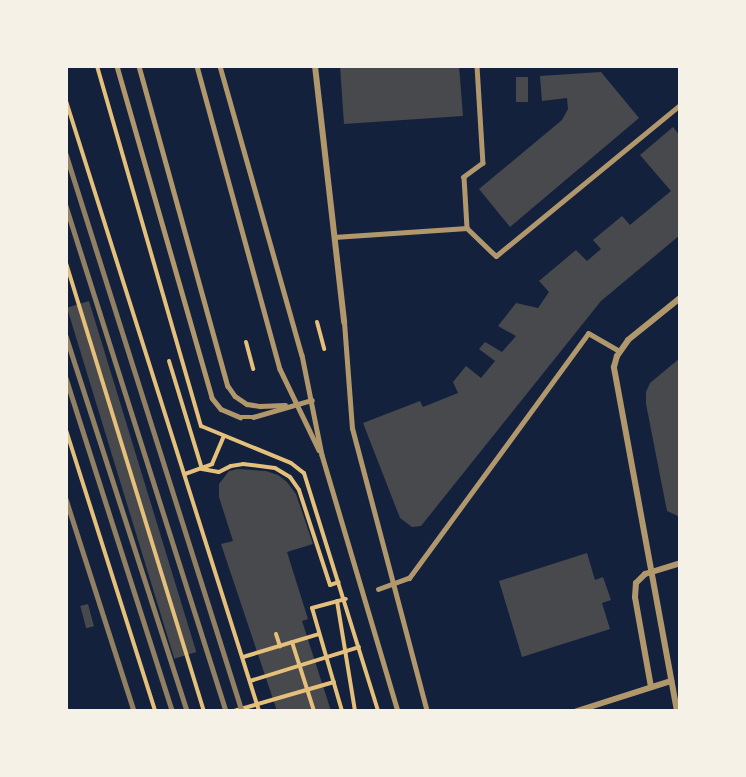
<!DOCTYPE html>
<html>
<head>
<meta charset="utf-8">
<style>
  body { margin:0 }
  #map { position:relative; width:746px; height:777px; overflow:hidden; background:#14213d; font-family:Lato,sans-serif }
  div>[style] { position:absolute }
  .building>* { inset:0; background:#48494c; transform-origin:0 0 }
  .path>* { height:4px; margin:-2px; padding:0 2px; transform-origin:2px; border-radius:2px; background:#e5c07b }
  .service>* { height:4.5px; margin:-2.25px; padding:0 2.25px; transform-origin:2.25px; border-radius:2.25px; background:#b1986c }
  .pedestrian>* { height:5px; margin:-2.5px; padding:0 2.5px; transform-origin:2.5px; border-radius:2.5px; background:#b1986c }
  .minor>* { height:6px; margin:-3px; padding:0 3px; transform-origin:3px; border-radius:3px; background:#b1986c }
  .rail>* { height:4.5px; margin:-2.25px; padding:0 2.25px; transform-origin:2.25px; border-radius:2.25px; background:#918062 }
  span { translate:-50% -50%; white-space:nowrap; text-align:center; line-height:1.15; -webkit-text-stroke:4.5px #f6f1e7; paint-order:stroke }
  .frame { position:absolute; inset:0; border:68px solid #f6f1e7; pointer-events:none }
</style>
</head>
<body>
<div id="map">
  <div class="building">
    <i style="clip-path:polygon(340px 66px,459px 66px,463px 116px,344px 124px)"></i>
    <i style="clip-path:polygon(601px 72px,639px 118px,510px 227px,479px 189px,562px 120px,568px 109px,567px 98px,542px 101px,540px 76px)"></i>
    <i style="left:516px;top:77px;width:12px;height:25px"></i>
    <i style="clip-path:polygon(673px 127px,680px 136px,680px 235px,601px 301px,421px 526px,412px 527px,400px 518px,363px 423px,420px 401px,423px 407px,458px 393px,453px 382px,466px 366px,481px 378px,495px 361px,479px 349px,485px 342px,502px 352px,516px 336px,498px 326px,516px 303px,538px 308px,549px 292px,539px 281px,576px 250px,587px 261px,601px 249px,593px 240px,622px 216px,630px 225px,671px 191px,640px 155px)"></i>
    <i style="left:89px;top:301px;width:367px;height:23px;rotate:73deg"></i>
    <i style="clip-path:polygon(680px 358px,680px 517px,667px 511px,646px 404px,646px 392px,650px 383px)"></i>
    <i style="clip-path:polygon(238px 469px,266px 471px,278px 475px,287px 482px,296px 494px,313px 544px,287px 552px,308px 619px,302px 621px,331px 711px,277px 711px,221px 544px,233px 541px,219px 497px,219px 484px,229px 471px)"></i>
    <i style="clip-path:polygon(587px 553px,595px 580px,603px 577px,611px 600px,602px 603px,610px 629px,522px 657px,499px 581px)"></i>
    <i style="left:88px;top:604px;width:23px;height:8px;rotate:75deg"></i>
  </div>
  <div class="path">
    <i style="left:97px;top:66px;width:375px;rotate:73.9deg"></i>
    <i style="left:201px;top:426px;width:97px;rotate:22.3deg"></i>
    <i style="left:291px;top:463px;width:16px;rotate:38deg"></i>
    <i style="left:304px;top:473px;width:249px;rotate:72.7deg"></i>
    <i style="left:66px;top:101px;width:640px;rotate:72.44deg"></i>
    <i style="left:66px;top:263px;width:469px;rotate:72.9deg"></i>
    <i style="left:317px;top:322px;width:28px;rotate:75deg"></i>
    <i style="left:246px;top:342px;width:28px;rotate:75deg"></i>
    <i style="left:169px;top:361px;width:113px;rotate:73deg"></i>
    <i style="left:202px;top:469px;width:17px;rotate:10deg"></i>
    <i style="left:219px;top:472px;width:13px;rotate:-27deg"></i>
    <i style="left:231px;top:466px;width:12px;rotate:-9deg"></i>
    <i style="left:243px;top:464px;width:32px;rotate:7deg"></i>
    <i style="left:275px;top:468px;width:17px;rotate:31deg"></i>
    <i style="left:290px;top:477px;width:16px;rotate:55deg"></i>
    <i style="left:299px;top:490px;width:100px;rotate:71.9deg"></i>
    <i style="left:330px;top:585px;width:9px;rotate:-18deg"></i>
    <i style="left:66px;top:430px;width:295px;rotate:72.4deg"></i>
    <i style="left:185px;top:474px;width:29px;rotate:-20deg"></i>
    <i style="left:212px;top:464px;width:30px;rotate:-67deg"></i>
    <i style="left:337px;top:601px;width:111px;rotate:80.7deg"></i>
    <i style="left:276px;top:634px;width:13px;rotate:72deg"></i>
    <i style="left:292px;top:642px;width:72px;rotate:72.3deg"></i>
    <i style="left:243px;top:657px;width:79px;rotate:-16.8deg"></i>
    <i style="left:250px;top:681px;width:114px;rotate:-17.3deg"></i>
    <i style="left:234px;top:711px;width:104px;rotate:-16.2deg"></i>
    <i style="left:342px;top:711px;width:107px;rotate:-106.2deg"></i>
    <i style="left:312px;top:608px;width:35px;rotate:-15deg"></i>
  </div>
  <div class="service">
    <i style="left:117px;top:66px;width:345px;rotate:74deg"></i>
    <i style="left:212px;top:398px;width:14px;rotate:51deg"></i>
    <i style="left:221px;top:409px;width:21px;rotate:23deg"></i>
    <i style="left:240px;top:417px;width:13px"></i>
    <i style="left:253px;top:417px;width:61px;rotate:-16.1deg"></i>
    <i style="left:139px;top:66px;width:332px;rotate:74.5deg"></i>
    <i style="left:228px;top:386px;width:12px;rotate:55deg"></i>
    <i style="left:235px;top:396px;width:14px;rotate:34deg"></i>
    <i style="left:247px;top:404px;width:13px;rotate:9deg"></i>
    <i style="left:260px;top:406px;width:25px;rotate:-2deg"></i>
    <i style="left:197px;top:66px;width:314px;rotate:74.7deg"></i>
    <i style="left:280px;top:369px;width:90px;rotate:64.3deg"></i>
    <i style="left:220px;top:66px;width:300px;rotate:74.2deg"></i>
    <i style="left:302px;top:355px;width:102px;rotate:78.7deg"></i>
    <i style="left:322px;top:455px;width:267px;rotate:73.5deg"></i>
    <i style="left:477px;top:66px;width:97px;rotate:86.5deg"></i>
    <i style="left:483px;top:163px;width:24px;rotate:144deg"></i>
    <i style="left:464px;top:177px;width:51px;rotate:86.6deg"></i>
    <i style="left:467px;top:228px;width:40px;rotate:44deg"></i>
    <i style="left:496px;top:256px;width:238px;rotate:-39.4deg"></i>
    <i style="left:334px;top:237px;width:133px;rotate:-3.9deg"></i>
  </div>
  <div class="pedestrian">
    <i style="left:344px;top:322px;width:106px;rotate:85.7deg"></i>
    <i style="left:352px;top:428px;width:293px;rotate:75.2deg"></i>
    <i style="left:378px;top:589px;width:33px;rotate:-20deg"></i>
    <i style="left:409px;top:578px;width:303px;rotate:-53.8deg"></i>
    <i style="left:588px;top:333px;width:36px;rotate:30deg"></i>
  </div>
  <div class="minor">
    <i style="left:315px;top:66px;width:258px;rotate:83.5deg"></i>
    <i style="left:651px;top:687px;width:91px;rotate:-100.1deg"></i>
    <i style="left:635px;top:597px;width:14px;rotate:-86deg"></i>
    <i style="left:636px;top:583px;width:13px;rotate:-45deg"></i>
    <i style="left:645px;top:574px;width:37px;rotate:-17deg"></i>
    <i style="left:577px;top:711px;width:99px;rotate:-17.7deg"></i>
    <i style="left:677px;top:711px;width:350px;rotate:-100.4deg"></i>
    <i style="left:614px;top:367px;width:11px;rotate:-75deg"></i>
    <i style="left:617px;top:356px;width:19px;rotate:-55deg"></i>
    <i style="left:628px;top:340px;width:67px;rotate:-38.9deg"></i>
  </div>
  <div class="rail">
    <i style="left:66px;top:154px;width:584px;rotate:72.46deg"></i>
    <i style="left:66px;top:206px;width:530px;rotate:72.42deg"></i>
    <i style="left:66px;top:336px;width:394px;rotate:72.1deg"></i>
    <i style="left:66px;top:378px;width:349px;rotate:72.3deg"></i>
    <i style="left:66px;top:499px;width:223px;rotate:72.2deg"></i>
    <i style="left:66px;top:709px;width:2px;rotate:63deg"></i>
  </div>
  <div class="frame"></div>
</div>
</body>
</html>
